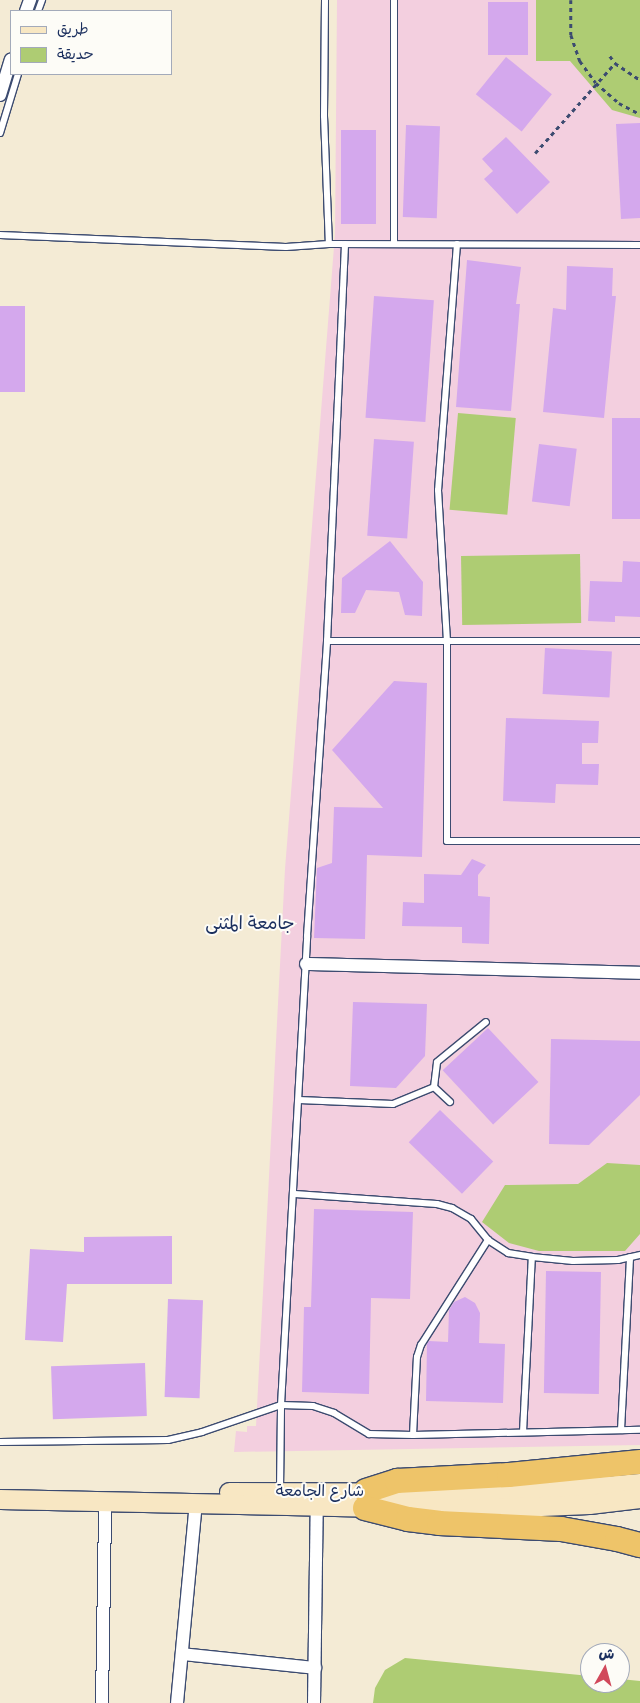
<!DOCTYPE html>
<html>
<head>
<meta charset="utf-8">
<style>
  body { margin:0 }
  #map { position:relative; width:640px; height:1703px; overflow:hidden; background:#f4ebd5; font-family:Mynerve,"Playpen Sans Arabic",sans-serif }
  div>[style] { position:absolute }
  .built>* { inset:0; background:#f3cfdf }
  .green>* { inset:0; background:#aecc73; transform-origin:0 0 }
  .building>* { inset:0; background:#d4a8ed; transform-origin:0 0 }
  .path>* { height:2.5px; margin-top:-1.25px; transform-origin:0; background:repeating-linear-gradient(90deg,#3c4b70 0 4px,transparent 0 8px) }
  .roads { filter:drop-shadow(1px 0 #3c4b70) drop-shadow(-1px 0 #3c4b70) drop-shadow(0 1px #3c4b70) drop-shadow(0 -1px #3c4b70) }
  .lane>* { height:6px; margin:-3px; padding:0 3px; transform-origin:3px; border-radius:3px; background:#fff }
  .street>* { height:12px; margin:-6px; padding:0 6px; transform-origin:6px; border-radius:6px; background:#fff }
  .secondary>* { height:19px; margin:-9.5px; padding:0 9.5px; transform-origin:9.5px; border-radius:9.5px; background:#f8e7c3 }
  .highway>* { height:24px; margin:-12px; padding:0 12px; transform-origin:12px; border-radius:12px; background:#eec469 }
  span { translate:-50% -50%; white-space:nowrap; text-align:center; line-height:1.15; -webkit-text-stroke:4px #fdfcf7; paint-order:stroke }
  .street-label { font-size:16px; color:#1b2f5e }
  .neighbourhood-label { font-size:18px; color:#1b2f5e }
  .legend { position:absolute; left:10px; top:10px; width:162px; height:65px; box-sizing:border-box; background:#fdfcf7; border:1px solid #a3aaba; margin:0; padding:6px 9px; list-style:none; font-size:15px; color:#1b2f5e }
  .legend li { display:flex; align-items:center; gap:10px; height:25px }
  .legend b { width:25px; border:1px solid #a3aaba }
  .north { position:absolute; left:580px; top:1643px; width:50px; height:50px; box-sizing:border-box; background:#fdfcf7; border:1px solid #a3aaba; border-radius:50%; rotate:7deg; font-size:14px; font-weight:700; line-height:20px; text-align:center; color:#1b2f5e }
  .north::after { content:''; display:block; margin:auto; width:18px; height:22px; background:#d1495b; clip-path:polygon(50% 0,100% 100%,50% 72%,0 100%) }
</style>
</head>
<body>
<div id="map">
  <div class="built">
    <i style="clip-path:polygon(337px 0,640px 0,640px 1445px,234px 1452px,236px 1431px,247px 1432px,247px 1426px,256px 1426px,285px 869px,335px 234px)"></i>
  </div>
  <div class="green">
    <i style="clip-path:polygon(536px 0,640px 0,640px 118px,612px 110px,570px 61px,536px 61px)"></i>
    <i style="left:458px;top:413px;width:58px;height:97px;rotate:5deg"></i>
    <i style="left:580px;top:554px;width:69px;height:119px;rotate:89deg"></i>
    <i style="clip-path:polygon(607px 1163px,640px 1165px,640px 1234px,625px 1251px,539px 1251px,509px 1243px,482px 1222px,505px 1185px,578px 1184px)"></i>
    <i style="clip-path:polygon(405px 1658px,590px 1676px,590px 1683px,620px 1683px,620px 1679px,640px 1681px,640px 1703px,373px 1703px,375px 1688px,385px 1670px)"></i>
  </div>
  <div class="building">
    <i style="left:488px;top:2px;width:40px;height:53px"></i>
    <i style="left:506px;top:57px;width:59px;height:48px;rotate:39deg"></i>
    <i style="clip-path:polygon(640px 123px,640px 218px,621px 219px,616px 124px)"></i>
    <i style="left:406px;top:125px;width:34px;height:92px;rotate:2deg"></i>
    <i style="left:341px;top:130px;width:35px;height:94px"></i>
    <i style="clip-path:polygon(506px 137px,550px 182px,517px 214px,484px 179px,493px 171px,482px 159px)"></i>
    <i style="clip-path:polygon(467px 260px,521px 267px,516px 304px,520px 304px,511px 411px,456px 407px)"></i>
    <i style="clip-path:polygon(567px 266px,613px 268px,612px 296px,616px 296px,604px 418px,543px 412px,553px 308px,566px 310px)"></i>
    <i style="left:374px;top:296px;width:60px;height:122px;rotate:4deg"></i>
    <i style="left:0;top:306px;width:25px;height:86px"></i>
    <i style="left:612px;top:418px;width:28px;height:101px"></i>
    <i style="left:374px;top:439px;width:40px;height:97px;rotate:4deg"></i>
    <i style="left:539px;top:444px;width:38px;height:58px;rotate:7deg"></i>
    <i style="clip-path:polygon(390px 541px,423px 582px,422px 616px,405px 615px,399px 592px,366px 590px,355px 613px,341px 613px,342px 578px)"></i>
    <i style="clip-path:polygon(623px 561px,640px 562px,640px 617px,615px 616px,615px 622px,588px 621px,590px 581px,622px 582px)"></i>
    <i style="left:545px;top:648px;width:67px;height:46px;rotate:3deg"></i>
    <i style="clip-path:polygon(394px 681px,427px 683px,422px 857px,367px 855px,365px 939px,314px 938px,317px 868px,332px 863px,334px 807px,383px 808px,332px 750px)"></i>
    <i style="clip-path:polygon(506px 718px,599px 721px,598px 743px,582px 743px,582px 764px,599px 764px,598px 785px,556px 784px,555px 803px,503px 801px)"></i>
    <i style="clip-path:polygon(472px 859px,486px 865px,478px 875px,478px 896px,490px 897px,489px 944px,462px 943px,462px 927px,402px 926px,403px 902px,424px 903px,424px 874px,461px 875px)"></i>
    <i style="clip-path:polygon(353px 1002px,427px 1004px,425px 1056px,396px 1088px,350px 1086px)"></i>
    <i style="left:488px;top:1028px;width:74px;height:62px;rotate:47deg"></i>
    <i style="clip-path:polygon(551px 1039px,640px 1041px,640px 1095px,589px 1145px,549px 1144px)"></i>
    <i style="left:440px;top:1110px;width:74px;height:45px;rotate:44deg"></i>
    <i style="clip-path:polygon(314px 1209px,413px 1212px,410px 1299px,371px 1298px,369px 1394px,302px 1392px,304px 1307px,311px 1307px)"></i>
    <i style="clip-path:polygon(172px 1236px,172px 1284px,67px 1284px,63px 1342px,25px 1340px,30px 1249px,84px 1252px,84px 1237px)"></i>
    <i style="left:546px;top:1271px;width:55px;height:122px;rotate:1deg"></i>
    <i style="clip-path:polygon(465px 1297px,475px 1303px,480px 1313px,479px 1343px,505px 1344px,503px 1403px,426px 1401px,427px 1344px,429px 1341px,448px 1342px,449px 1310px,454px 1302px)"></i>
    <i style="left:168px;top:1299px;width:35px;height:98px;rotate:2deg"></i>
    <i style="left:145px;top:1363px;width:53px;height:94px;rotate:88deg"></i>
  </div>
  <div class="path">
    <i style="left:571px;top:0;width:35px;rotate:90deg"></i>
    <i style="left:571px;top:35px;width:28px;rotate:71deg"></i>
    <i style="left:580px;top:61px;width:27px;rotate:54deg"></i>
    <i style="left:596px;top:83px;width:30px;rotate:41deg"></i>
    <i style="left:619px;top:103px;width:24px;rotate:28deg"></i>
    <i style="left:610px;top:56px;width:9px;rotate:54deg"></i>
    <i style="left:615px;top:63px;width:30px;rotate:34deg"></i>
    <i style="left:535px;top:153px;width:120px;rotate:-48.4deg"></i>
  </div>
  <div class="roads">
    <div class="lane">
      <i style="left:325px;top:0;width:116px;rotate:90.5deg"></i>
      <i style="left:324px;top:116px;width:128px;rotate:87.8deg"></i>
      <i style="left:394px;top:0;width:244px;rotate:90deg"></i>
      <i style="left:38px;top:11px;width:12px;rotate:-70deg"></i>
      <i style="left:0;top:133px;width:62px;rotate:-73deg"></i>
      <i style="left:0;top:235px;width:286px;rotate:2.4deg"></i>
      <i style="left:286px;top:247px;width:43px;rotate:-4deg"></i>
      <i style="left:329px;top:244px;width:311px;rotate:0.2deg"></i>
      <i style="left:457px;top:244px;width:247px;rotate:94.4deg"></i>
      <i style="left:438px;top:490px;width:151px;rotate:86.6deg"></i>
      <i style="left:447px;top:641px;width:200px;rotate:90deg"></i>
      <i style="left:447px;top:841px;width:193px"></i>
      <i style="left:327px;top:641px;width:313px"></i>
      <i style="left:299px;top:1100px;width:94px;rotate:2.4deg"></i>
      <i style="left:393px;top:1104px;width:44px;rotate:-22.5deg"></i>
      <i style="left:450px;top:1102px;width:22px;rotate:-137deg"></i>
      <i style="left:434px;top:1087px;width:25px;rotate:-83deg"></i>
      <i style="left:437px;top:1062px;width:63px;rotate:-39.2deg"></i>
      <i style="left:295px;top:1194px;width:142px;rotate:4deg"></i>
      <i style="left:437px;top:1204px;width:16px;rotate:15deg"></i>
      <i style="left:452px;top:1208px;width:22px;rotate:30deg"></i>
      <i style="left:471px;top:1219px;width:27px;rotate:51deg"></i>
      <i style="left:488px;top:1240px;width:24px;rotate:33deg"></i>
      <i style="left:508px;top:1253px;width:24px;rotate:9deg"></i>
      <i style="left:532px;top:1257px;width:41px;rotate:5.6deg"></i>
      <i style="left:573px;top:1261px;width:45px;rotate:-1.3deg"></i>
      <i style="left:618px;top:1260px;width:23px;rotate:-13deg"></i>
      <i style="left:621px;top:1430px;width:173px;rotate:-87deg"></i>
      <i style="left:523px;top:1432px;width:175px;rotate:-87.1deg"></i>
      <i style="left:413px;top:1435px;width:78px;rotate:-87.1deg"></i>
      <i style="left:417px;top:1357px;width:13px;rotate:-72deg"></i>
      <i style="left:421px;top:1345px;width:125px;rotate:-57.5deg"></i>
      <i style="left:0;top:1442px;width:168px;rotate:-0.7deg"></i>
      <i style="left:168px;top:1440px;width:35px;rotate:-13deg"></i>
      <i style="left:202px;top:1432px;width:83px;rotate:-18.9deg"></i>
      <i style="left:281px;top:1405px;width:32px;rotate:2deg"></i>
      <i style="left:313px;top:1406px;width:22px;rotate:18deg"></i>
      <i style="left:334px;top:1413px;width:41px;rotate:31deg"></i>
      <i style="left:369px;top:1434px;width:44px;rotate:1.3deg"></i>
      <i style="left:413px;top:1435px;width:227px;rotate:-1.3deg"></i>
      <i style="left:280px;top:1490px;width:85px;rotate:-89.3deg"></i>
      <i style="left:281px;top:1405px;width:470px;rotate:-86.8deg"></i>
      <i style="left:307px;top:936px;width:296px;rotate:-86.1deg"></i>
      <i style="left:327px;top:641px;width:397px;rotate:-87.4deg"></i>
    </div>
    <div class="street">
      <i style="left:26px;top:11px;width:12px;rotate:-70deg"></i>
      <i style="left:0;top:95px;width:37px;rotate:-73deg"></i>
      <i style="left:306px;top:964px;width:334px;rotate:1.5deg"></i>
      <i style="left:182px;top:1654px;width:134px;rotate:6deg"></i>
      <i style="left:102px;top:1703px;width:201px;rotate:-89.1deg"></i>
      <i style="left:177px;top:1703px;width:201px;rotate:-84.6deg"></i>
      <i style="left:314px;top:1703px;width:204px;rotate:-89.2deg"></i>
    </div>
    <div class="secondary">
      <i style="left:229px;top:1492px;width:289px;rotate:0.2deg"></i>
      <i style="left:518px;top:1493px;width:122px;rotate:-4.7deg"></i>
      <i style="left:0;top:1499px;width:466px;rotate:1.2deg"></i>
      <i style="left:466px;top:1509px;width:123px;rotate:-2.3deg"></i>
      <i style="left:589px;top:1504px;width:51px;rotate:-6.7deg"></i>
    </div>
    <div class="highway">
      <i style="left:366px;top:1491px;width:33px;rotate:-18deg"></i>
      <i style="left:397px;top:1481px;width:112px;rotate:-3.1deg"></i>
      <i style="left:509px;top:1475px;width:132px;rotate:-5.7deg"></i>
      <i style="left:365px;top:1508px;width:44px;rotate:14.3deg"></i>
      <i style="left:408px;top:1519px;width:31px;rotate:7deg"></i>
      <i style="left:439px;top:1523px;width:122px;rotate:2.8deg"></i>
      <i style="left:561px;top:1529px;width:57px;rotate:10.1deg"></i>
      <i style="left:617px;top:1539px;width:24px;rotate:15deg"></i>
    </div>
  </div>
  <div class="street-label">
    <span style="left:320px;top:1492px">شارع الجامعة</span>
  </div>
  <div class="neighbourhood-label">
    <span style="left:250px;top:924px">جامعة المثنى</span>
  </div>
  <ul class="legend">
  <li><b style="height:6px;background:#f8e7c3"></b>طريق</li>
  <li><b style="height:14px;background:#aecc73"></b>حديقة</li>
  </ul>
  <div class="north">ش</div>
</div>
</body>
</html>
